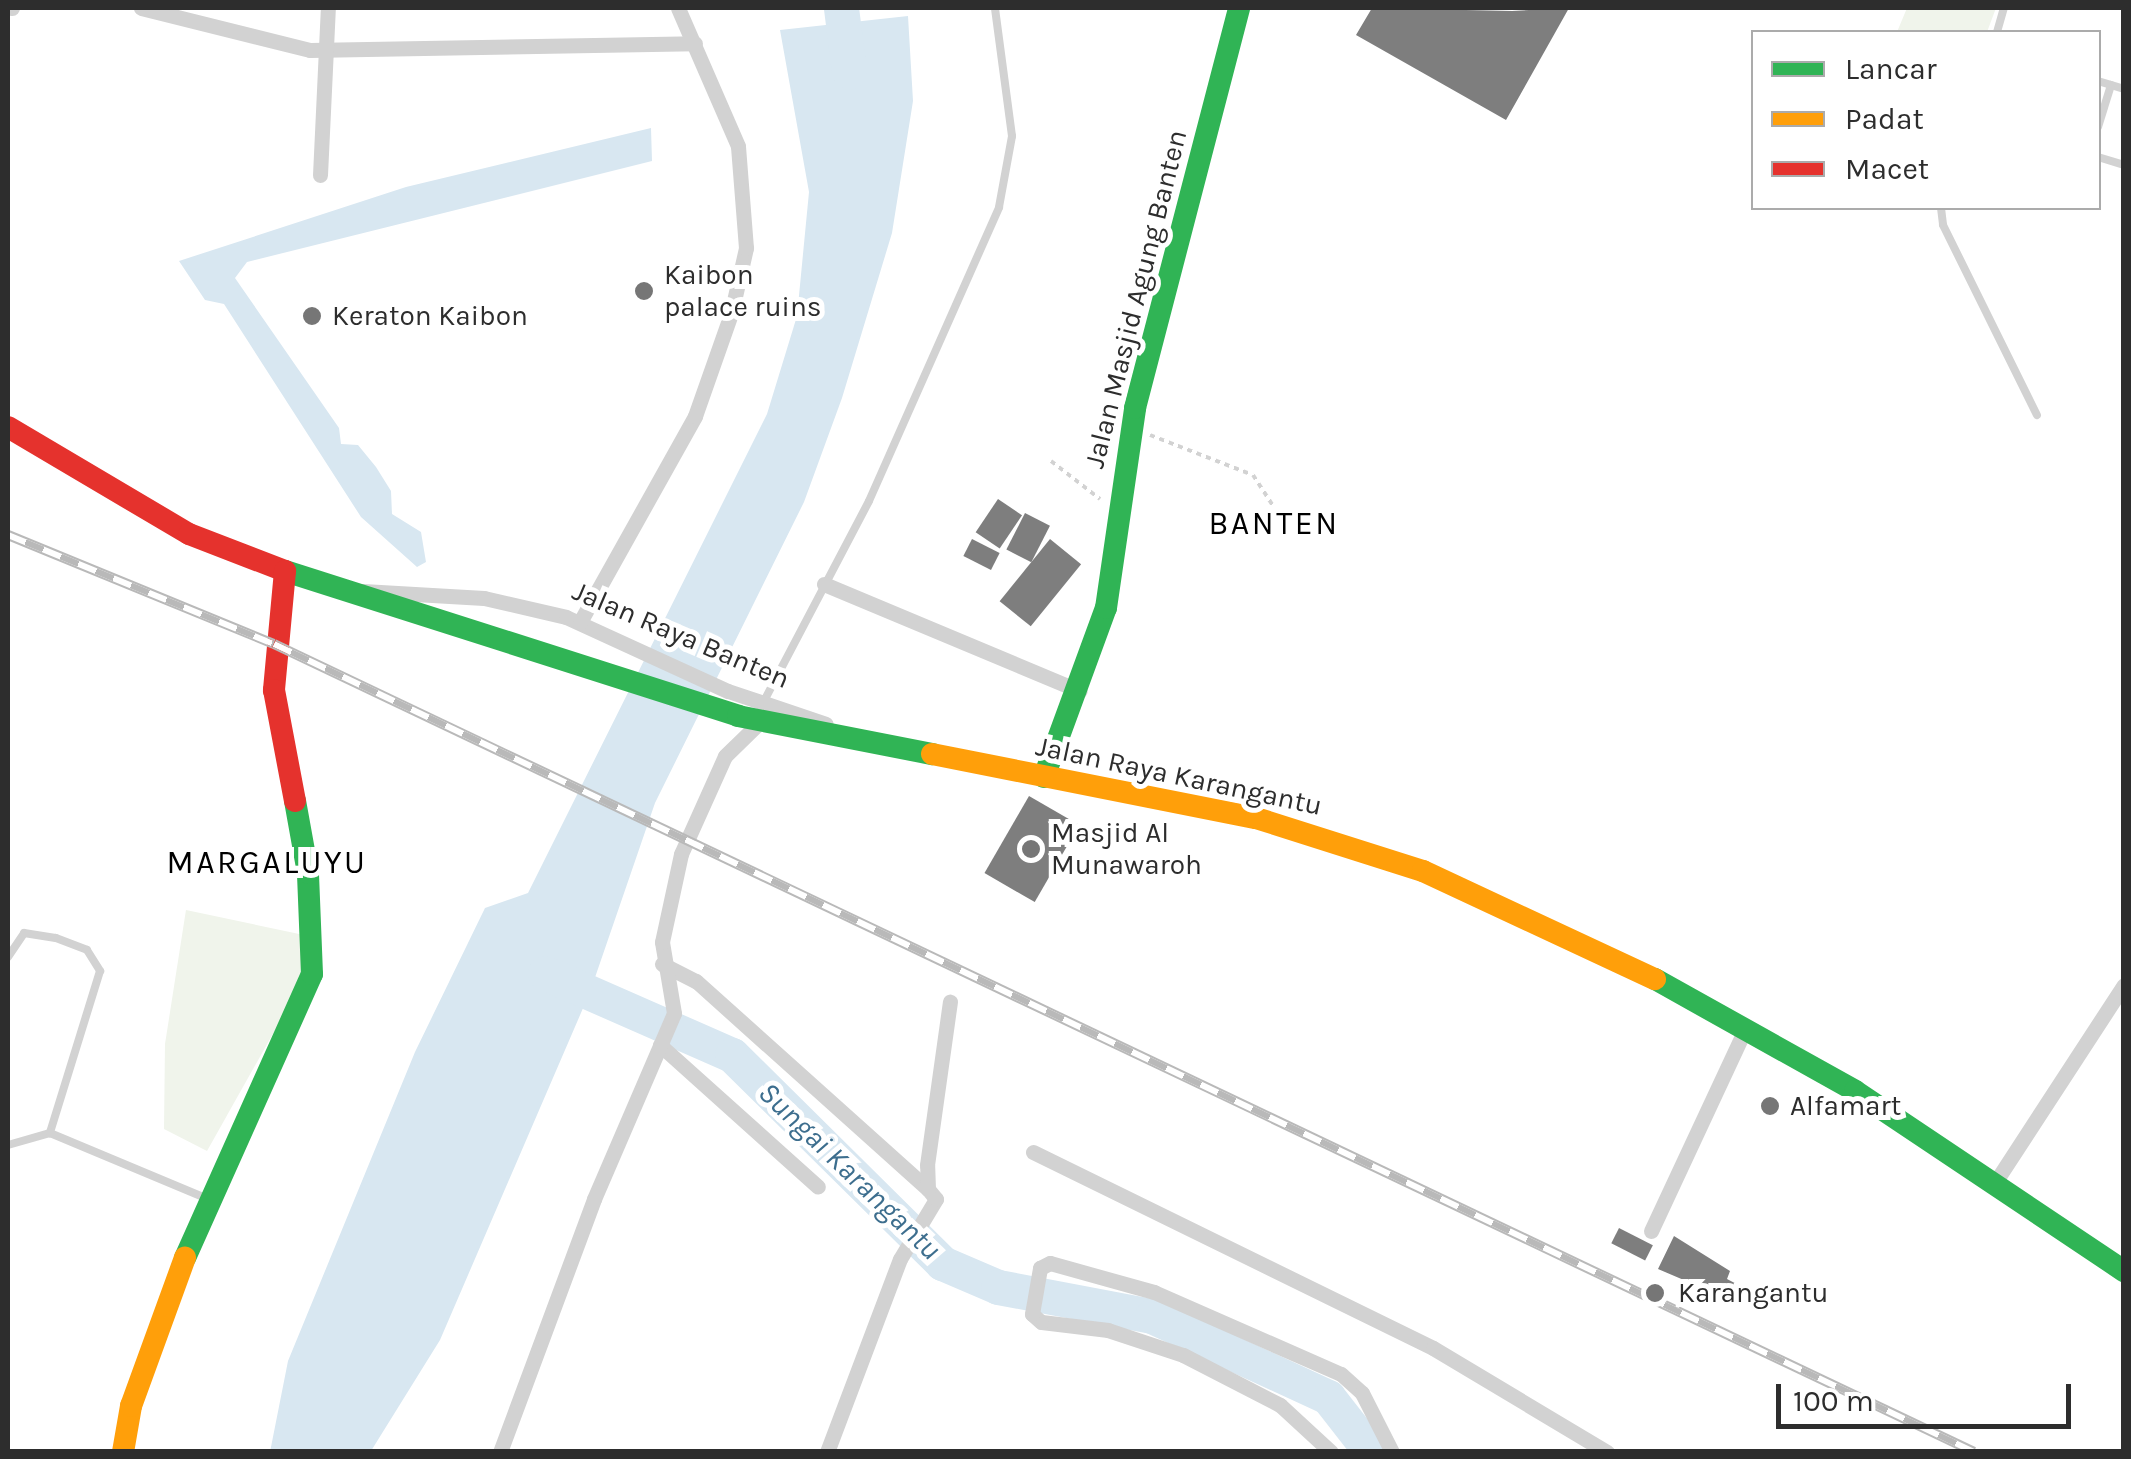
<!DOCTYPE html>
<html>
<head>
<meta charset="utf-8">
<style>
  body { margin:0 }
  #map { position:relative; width:2131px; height:1459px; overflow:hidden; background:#fff; font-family:Karla,sans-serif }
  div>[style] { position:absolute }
  .green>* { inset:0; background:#f0f4eb }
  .water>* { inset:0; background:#d8e7f1 }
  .river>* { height:35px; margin:-17.5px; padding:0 17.5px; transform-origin:17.5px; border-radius:17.5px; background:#d8e7f1 }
  .building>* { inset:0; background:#7e7e7e; transform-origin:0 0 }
  .path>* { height:4px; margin-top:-2px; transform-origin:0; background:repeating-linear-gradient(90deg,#d2d2d2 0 5px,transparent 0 10px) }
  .lane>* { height:8px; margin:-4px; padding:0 4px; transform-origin:4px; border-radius:4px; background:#d2d2d2 }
  .street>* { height:15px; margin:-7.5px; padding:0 7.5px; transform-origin:7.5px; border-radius:7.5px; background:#d2d2d2 }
  .fast>* { height:22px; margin:-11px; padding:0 11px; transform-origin:11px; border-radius:11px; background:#30b455 }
  .slow>* { height:22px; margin:-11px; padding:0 11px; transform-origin:11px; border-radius:11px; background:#ff9f0a }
  .jam>* { height:22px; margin:-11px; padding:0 11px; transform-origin:11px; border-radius:11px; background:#e5322d }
  .rail>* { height:10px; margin-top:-5px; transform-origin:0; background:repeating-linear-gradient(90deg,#fff 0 19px,#b9b9b9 0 38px); box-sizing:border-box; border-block:2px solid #b9b9b9 }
  .dots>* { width:28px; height:28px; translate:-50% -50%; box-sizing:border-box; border:5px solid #fff; border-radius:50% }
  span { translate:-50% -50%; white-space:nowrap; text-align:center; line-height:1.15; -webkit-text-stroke:10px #fff; paint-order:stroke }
  .poi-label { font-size:28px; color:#2d2d2d }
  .left { translate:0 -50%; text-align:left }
  .street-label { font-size:28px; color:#2d2d2d }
  .water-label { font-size:30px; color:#3d6e8e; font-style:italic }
  .quarter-label { font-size:32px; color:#000; letter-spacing:2.5px }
  .frame { position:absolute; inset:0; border:10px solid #2d2d2d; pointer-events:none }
  .legend { position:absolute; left:1751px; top:30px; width:350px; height:180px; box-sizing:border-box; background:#fff; border:2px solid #ababab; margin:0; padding:12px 18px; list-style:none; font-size:30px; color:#2d2d2d }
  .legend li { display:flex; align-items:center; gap:20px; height:50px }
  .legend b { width:50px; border:2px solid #ababab }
  .scale { position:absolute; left:1776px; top:1384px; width:295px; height:45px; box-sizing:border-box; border:5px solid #2d2d2d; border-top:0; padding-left:12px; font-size:30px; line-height:35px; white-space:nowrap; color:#2d2d2d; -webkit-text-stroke:8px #fff; paint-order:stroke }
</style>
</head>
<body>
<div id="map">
  <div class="green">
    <i style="clip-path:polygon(1907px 8px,1996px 8px,1987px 32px,1897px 32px)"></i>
    <i style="clip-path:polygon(186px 910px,304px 935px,302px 982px,207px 1151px,164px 1129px,165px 1044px)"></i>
  </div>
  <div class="water">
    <i style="clip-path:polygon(908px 16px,913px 101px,892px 233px,842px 398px,804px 502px,655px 803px,590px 992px,440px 1340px,371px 1451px,270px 1452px,288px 1361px,415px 1052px,485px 908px,528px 893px,767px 414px,797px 316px,809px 192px,780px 30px)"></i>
    <i style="clip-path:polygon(651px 128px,652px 161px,247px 262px,235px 278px,339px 428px,341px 444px,358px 445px,376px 467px,391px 491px,392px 514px,421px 532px,426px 562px,417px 567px,361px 517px,224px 304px,205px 300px,179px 261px,406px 187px)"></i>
  </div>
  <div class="river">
    <i style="left:841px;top:8px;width:64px;rotate:82.8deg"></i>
    <i style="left:545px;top:973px;width:204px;rotate:23.7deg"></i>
    <i style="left:732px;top:1055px;width:296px;rotate:44.7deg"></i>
    <i style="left:942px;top:1263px;width:61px;rotate:23.2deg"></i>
    <i style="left:998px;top:1287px;width:157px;rotate:10.7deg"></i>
    <i style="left:1152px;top:1316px;width:194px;rotate:24.7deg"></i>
    <i style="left:1328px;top:1397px;width:70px;rotate:52deg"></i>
  </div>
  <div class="building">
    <i style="clip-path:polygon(1372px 8px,1512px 11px,1569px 8px,1506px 120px,1356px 35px)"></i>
    <i style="left:998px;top:499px;width:29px;height:40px;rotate:34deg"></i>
    <i style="left:1025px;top:513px;width:28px;height:41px;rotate:27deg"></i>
    <i style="left:972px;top:539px;width:31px;height:19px;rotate:27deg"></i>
    <i style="left:1050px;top:539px;width:40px;height:80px;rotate:39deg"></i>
    <i style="left:1029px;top:796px;width:58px;height:89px;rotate:30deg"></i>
    <i style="left:1619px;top:1228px;width:38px;height:17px;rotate:27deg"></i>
    <i style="clip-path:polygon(1674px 1236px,1730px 1271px,1727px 1279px,1748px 1290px,1740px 1304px,1658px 1269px)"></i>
  </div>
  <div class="path">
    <i style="left:1150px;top:435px;width:110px;rotate:21.2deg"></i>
    <i style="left:1253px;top:475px;width:37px;rotate:57deg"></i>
    <i style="left:1051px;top:461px;width:62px;rotate:37.8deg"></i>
  </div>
  <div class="lane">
    <i style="left:1997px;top:32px;width:25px;rotate:-74deg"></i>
    <i style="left:2098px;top:81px;width:27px;rotate:17deg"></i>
    <i style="left:2098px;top:127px;width:44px;rotate:-72.8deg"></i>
    <i style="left:2098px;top:157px;width:27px;rotate:17deg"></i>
    <i style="left:1941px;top:208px;width:17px;rotate:83deg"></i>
    <i style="left:1943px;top:225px;width:212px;rotate:63.7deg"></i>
    <i style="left:763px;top:703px;width:228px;rotate:-62.3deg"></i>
    <i style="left:869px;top:501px;width:321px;rotate:-66.1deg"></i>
    <i style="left:999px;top:207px;width:72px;rotate:-79.6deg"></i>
    <i style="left:1012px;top:136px;width:129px;rotate:-97.6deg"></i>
    <i style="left:8px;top:957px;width:29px;rotate:-56deg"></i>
    <i style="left:24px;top:933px;width:32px;rotate:9deg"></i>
    <i style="left:56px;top:938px;width:33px;rotate:21deg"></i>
    <i style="left:87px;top:950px;width:25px;rotate:58deg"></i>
    <i style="left:100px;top:971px;width:170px;rotate:107.2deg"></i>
    <i style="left:8px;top:1145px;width:44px;rotate:-15.9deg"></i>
    <i style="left:50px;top:1133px;width:166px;rotate:22.7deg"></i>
  </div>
  <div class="street">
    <i style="left:11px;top:8px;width:1px"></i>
    <i style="left:141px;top:8px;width:174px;rotate:14deg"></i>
    <i style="left:310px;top:50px;width:385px;rotate:-1deg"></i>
    <i style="left:320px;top:175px;width:167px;rotate:-87.3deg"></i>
    <i style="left:824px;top:584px;width:277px;rotate:22.7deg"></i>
    <i style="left:363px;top:591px;width:121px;rotate:3.3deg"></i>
    <i style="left:484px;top:598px;width:84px;rotate:13deg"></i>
    <i style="left:566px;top:617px;width:178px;rotate:24.6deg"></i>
    <i style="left:728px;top:691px;width:103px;rotate:18.6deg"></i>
    <i style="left:580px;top:622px;width:236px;rotate:-60.8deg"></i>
    <i style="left:695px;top:416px;width:108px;rotate:-70.6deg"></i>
    <i style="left:731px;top:314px;width:68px;rotate:-77.2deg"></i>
    <i style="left:746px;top:248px;width:102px;rotate:-94.5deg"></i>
    <i style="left:738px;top:146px;width:150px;rotate:-113.5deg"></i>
    <i style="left:662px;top:964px;width:38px;rotate:27deg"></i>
    <i style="left:696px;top:981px;width:312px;rotate:41.9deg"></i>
    <i style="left:660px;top:1045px;width:212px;rotate:41.9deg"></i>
    <i style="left:1033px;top:1152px;width:445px;rotate:26.1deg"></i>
    <i style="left:1433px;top:1348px;width:203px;rotate:30.9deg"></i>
    <i style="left:1996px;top:1181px;width:234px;rotate:-56.9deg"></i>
    <i style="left:1651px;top:1231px;width:217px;rotate:-65deg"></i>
    <i style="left:500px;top:1452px;width:270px;rotate:-69.6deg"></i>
    <i style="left:594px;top:1199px;width:202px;rotate:-66.7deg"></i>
    <i style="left:674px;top:1013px;width:72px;rotate:-99.6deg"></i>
    <i style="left:662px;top:942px;width:90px;rotate:-77.8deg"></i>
    <i style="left:681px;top:854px;width:107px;rotate:-65.8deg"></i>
    <i style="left:725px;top:756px;width:49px;rotate:-44.2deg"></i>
    <i style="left:827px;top:1452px;width:206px;rotate:-69.3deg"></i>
    <i style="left:900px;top:1259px;width:70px;rotate:-59deg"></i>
    <i style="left:936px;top:1199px;width:13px;rotate:-129deg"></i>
    <i style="left:928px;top:1189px;width:24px;rotate:-92deg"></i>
    <i style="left:927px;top:1165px;width:165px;rotate:-82deg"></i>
    <i style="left:1331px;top:1452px;width:69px;rotate:-137.3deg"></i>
    <i style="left:1280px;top:1405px;width:109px;rotate:-152.7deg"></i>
    <i style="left:1183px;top:1355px;width:79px;rotate:-161.6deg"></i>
    <i style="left:1108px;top:1330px;width:67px;rotate:-173.2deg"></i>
    <i style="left:1041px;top:1322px;width:12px;rotate:-138deg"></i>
    <i style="left:1032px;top:1314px;width:47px;rotate:-80.1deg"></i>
    <i style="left:1040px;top:1268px;width:11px;rotate:-27deg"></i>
    <i style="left:1050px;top:1263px;width:108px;rotate:15.6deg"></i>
    <i style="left:1154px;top:1292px;width:204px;rotate:23.7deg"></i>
    <i style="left:1341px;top:1374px;width:28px;rotate:42deg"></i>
    <i style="left:1362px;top:1393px;width:66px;rotate:63deg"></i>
  </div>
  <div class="fast">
    <i style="left:285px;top:571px;width:476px;rotate:17.7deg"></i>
    <i style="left:738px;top:716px;width:198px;rotate:11.1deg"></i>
    <i style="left:1044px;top:777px;width:180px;rotate:-69.9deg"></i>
    <i style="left:1106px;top:608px;width:202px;rotate:-81.7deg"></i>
    <i style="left:1135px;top:408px;width:413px;rotate:-75.4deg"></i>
    <i style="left:1655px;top:979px;width:229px;rotate:29.2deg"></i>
    <i style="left:1855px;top:1091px;width:324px;rotate:33.8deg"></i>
    <i style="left:185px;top:1258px;width:311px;rotate:-65.9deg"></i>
    <i style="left:312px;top:974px;width:101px;rotate:-92.3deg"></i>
    <i style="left:308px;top:873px;width:73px;rotate:-100.2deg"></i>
  </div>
  <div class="slow">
    <i style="left:932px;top:754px;width:330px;rotate:11.2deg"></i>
    <i style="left:1256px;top:818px;width:175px;rotate:17.6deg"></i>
    <i style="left:1423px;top:871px;width:256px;rotate:25deg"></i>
    <i style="left:123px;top:1452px;width:47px;rotate:-80.1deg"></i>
    <i style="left:131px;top:1406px;width:158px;rotate:-70deg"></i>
  </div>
  <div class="jam">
    <i style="left:8px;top:427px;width:210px;rotate:30.6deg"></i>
    <i style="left:189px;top:534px;width:103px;rotate:21.1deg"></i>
    <i style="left:285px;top:571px;width:120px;rotate:95.3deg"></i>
    <i style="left:274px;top:690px;width:113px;rotate:79.3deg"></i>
  </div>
  <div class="rail">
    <i style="left:8px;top:535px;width:287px;rotate:22.3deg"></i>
    <i style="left:274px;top:644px;width:1882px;rotate:25.42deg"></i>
  </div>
  <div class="dots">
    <i style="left:644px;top:291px;background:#767676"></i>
    <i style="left:312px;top:316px;background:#767676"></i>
    <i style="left:1031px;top:849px;background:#767676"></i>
    <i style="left:1770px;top:1106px;background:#767676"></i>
    <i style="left:1655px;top:1293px;background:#767676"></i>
  </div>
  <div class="poi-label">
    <span class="left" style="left:664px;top:291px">Kaibon<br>palace ruins</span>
    <span class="left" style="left:332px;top:316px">Keraton Kaibon</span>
    <span class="left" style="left:1051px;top:849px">Masjid Al<br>Munawaroh</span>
    <span class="left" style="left:1790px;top:1106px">Alfamart</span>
    <span class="left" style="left:1678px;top:1293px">Karangantu</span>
  </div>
  <div class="street-label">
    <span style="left:1136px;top:299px;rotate:-76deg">Jalan Masjid Agung Banten</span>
    <span style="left:681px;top:635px;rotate:23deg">Jalan Raya Banten</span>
    <span style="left:1179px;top:776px;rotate:12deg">Jalan Raya Karangantu</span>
  </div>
  <div class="water-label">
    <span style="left:850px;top:1171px;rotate:44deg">Sungai Karangantu</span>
  </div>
  <div class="quarter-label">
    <span style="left:1274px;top:524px">BANTEN</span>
    <span style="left:267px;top:863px">MARGALUYU</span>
  </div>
  <div class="frame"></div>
  <ul class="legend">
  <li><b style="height:12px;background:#30b455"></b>Lancar</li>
  <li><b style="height:12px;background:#ff9f0a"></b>Padat</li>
  <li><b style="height:12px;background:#e5322d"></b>Macet</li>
  </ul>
  <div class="scale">100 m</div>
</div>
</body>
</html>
